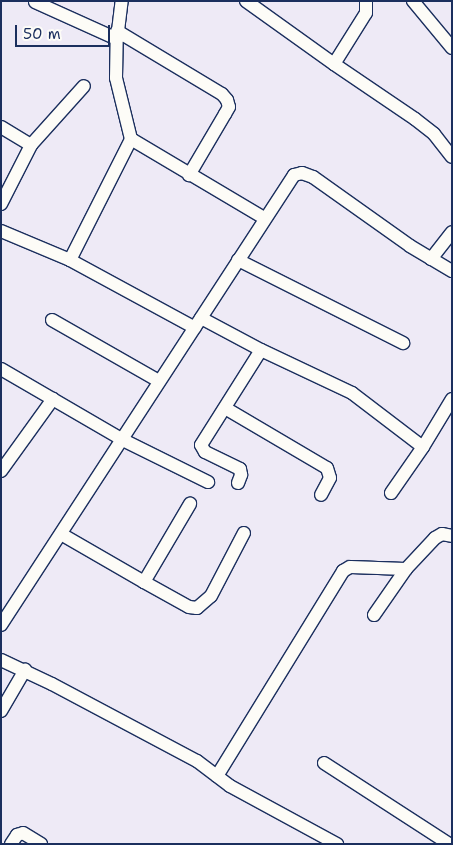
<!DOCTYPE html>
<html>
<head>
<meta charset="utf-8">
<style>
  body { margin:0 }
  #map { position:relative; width:453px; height:845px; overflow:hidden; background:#eeeaf6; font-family:"Shantell Sans",sans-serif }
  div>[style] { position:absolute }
  .roads { filter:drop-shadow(1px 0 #1b2f5e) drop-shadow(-1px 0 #1b2f5e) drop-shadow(0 1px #1b2f5e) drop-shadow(0 -1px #1b2f5e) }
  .minor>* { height:12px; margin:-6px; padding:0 6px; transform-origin:6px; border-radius:6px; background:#fdfcf7 }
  span { translate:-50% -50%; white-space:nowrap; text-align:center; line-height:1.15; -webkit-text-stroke:4.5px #fdfcf7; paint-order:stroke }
  .frame { position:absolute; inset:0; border:2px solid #1b2f5e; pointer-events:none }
  .scale { position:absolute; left:15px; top:25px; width:95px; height:22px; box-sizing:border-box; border:2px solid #1b2f5e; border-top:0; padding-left:6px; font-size:15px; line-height:18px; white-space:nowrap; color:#1b2f5e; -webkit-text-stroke:4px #fdfcf7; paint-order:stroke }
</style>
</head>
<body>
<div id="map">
  <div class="roads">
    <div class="minor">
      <i style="left:246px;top:1px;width:108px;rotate:35.6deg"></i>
      <i style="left:334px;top:64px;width:98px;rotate:34.2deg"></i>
      <i style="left:415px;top:119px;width:24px;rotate:38deg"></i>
      <i style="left:434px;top:134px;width:29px;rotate:52deg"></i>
      <i style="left:413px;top:1px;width:61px;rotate:50.3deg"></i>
      <i style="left:35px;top:2px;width:90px;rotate:24.3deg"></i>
      <i style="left:117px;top:31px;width:122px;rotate:31deg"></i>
      <i style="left:222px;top:94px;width:8px;rotate:50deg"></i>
      <i style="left:227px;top:100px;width:7px;rotate:74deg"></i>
      <i style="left:229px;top:107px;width:8px;rotate:120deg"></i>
      <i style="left:225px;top:114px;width:71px;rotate:120.5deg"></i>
      <i style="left:334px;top:64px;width:60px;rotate:-57.9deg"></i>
      <i style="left:366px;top:13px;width:12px;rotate:-90deg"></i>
      <i style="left:1px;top:127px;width:35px;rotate:31deg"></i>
      <i style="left:131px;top:139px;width:155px;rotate:30.7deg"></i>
      <i style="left:1px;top:204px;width:66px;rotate:-63deg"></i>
      <i style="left:31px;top:145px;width:79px;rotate:-48.1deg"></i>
      <i style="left:1px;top:231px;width:75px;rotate:22.8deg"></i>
      <i style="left:70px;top:260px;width:142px;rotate:28.5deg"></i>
      <i style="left:431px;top:259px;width:34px;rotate:-52deg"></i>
      <i style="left:70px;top:260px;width:136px;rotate:-63.2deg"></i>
      <i style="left:131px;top:139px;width:63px;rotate:-103.8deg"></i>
      <i style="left:116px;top:78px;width:39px;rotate:-89deg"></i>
      <i style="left:117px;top:39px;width:38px;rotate:-83deg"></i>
      <i style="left:238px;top:260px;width:185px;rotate:26.7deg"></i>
      <i style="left:201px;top:318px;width:68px;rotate:28.1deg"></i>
      <i style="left:261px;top:350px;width:101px;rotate:25.3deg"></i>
      <i style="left:352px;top:393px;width:89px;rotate:37.3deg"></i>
      <i style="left:52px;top:320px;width:123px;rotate:29.7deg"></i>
      <i style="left:1px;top:369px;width:141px;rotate:30.2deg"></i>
      <i style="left:123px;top:440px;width:95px;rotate:26.3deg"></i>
      <i style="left:225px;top:408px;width:118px;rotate:30.5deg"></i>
      <i style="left:327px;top:468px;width:10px;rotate:73deg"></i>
      <i style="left:330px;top:478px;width:19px;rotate:118deg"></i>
      <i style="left:1px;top:471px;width:89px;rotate:-54.2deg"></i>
      <i style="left:238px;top:483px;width:9px;rotate:-69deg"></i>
      <i style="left:241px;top:475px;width:6px;rotate:-99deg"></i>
      <i style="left:240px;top:469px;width:39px;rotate:-154deg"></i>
      <i style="left:205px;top:452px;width:8px;rotate:-120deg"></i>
      <i style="left:201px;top:445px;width:112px;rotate:-57.7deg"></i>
      <i style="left:391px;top:493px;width:56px;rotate:-55.2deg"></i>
      <i style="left:423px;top:447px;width:56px;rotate:-58.9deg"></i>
      <i style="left:61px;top:534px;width:96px;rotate:30deg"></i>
      <i style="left:144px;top:582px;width:51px;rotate:29.1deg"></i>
      <i style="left:189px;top:607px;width:8px;rotate:7deg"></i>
      <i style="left:197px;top:608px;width:18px;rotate:-41deg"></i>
      <i style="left:211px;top:596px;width:71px;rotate:-62.4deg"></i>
      <i style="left:144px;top:582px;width:91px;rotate:-59.5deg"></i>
      <i style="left:374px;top:615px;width:56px;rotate:-55.2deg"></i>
      <i style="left:406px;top:569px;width:42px;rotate:-46.9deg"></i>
      <i style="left:435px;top:538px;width:8px;rotate:-30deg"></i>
      <i style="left:442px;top:534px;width:10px;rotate:11deg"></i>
      <i style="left:1px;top:625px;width:537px;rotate:-56.93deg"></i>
      <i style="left:294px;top:175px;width:8px;rotate:-14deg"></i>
      <i style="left:302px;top:173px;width:12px;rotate:20deg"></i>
      <i style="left:313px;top:177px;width:119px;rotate:35.4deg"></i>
      <i style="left:410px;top:246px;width:49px;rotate:30.8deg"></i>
      <i style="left:1px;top:660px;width:56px;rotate:25.2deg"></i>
      <i style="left:52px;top:684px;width:164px;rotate:28deg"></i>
      <i style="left:197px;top:761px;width:41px;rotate:37.1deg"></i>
      <i style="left:230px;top:786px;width:122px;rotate:28.5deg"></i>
      <i style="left:1px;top:711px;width:48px;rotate:-59.7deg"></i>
      <i style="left:324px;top:763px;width:149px;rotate:32.9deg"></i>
      <i style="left:217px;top:776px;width:241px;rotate:-58.4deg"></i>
      <i style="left:343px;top:571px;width:8px;rotate:-30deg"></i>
      <i style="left:350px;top:567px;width:56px;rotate:2deg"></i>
      <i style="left:11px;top:844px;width:11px;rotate:-56deg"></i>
      <i style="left:17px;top:835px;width:6px;rotate:-18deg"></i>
      <i style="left:23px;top:833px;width:21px;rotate:31deg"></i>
    </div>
  </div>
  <div class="frame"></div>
  <div class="scale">50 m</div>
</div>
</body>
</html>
